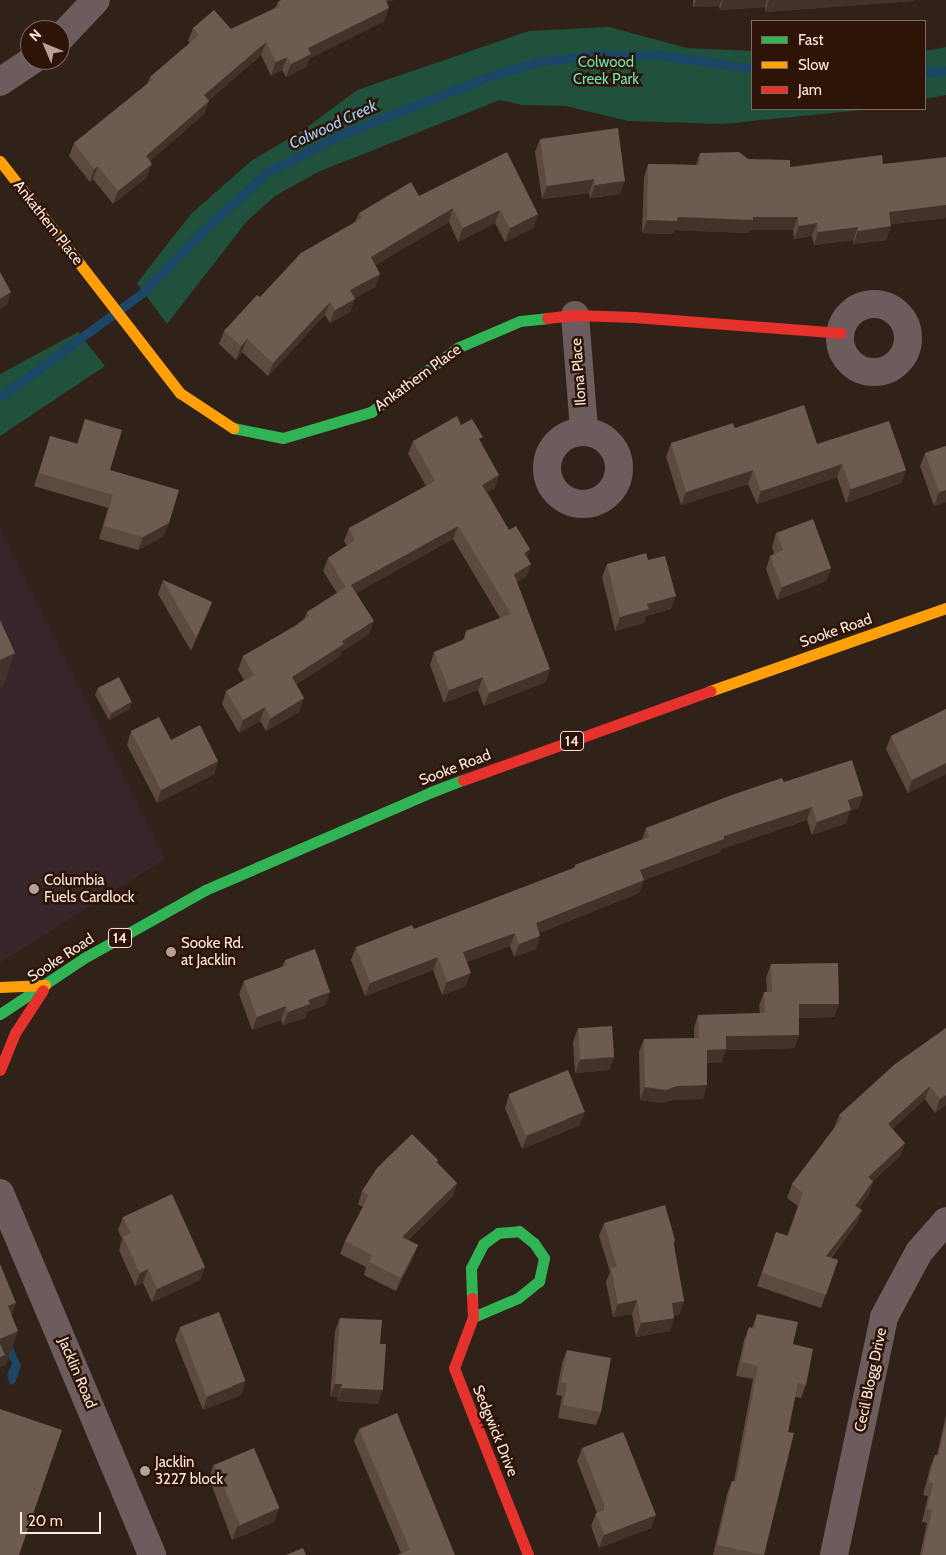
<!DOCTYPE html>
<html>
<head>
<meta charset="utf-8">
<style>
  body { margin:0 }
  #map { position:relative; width:946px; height:1555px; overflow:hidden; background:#302119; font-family:Cabin,sans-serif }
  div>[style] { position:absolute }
  .commercial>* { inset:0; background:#38262b }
  .green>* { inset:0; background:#20513c }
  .water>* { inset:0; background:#1b4666 }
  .stream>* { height:9px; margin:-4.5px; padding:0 4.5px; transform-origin:4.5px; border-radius:4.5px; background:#1b4666 }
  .street>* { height:28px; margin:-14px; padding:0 14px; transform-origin:14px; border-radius:14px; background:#6d5c5d }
  .street>.ring { margin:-14px; padding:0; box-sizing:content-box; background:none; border:28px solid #6d5c5d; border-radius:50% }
  .fast>* { height:11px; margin:-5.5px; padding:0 5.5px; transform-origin:5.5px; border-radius:5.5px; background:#30b455 }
  .slow>* { height:11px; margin:-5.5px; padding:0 5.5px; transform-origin:5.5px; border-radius:5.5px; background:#ff9f0a }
  .jam>* { height:11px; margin:-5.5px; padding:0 5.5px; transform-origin:5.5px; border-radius:5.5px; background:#e5322d }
  .wall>* { inset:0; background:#5c493f }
  .shaded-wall>* { inset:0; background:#433229 }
  .building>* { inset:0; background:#6d5a50; transform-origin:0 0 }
  .dots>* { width:14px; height:14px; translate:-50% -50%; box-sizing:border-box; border:2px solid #2e1406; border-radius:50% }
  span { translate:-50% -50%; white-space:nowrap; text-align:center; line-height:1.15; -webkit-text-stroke:5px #2e1406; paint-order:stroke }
  .shield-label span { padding:1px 4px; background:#2e1406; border:1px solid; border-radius:4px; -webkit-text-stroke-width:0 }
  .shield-label { font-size:14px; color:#fbe8df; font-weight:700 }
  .park-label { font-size:15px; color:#6de3b2 }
  .street-label { font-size:15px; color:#fbe8df }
  .poi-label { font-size:15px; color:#fbe8df }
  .left { translate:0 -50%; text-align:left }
  .water-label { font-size:16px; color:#9dcef7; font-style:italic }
  .legend { position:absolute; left:751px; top:20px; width:175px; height:90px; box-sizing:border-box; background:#2e1406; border:1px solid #80695d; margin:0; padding:6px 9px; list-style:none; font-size:15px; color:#fbe8df }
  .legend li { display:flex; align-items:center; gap:10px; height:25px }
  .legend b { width:25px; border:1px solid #80695d }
  .north { position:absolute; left:20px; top:20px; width:50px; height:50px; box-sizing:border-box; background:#2e1406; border:1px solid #80695d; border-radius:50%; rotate:315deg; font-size:14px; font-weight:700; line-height:20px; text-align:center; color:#fbe8df }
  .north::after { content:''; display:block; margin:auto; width:18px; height:22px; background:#b4a29a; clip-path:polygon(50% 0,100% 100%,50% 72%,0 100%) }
  .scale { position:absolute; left:20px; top:1512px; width:81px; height:22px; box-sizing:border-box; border:2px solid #fbe8df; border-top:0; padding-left:6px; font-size:15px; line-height:18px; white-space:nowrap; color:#fbe8df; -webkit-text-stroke:4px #2e1406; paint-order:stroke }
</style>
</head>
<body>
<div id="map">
  <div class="commercial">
    <i style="clip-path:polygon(0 529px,165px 859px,3px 961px,0 961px)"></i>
  </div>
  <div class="green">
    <i style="clip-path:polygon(609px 27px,687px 48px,752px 51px,752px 109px,871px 109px,723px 124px,628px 121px,566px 106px,522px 105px,500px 100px,318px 172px,275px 196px,247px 221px,167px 324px,137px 283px,191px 214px,251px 161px,305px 129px,357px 90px,529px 31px)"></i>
    <i style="clip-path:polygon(946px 47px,946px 95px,925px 99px,925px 51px)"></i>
    <i style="clip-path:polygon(78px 332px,105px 366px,0 436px,0 374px)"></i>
  </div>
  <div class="water">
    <i style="clip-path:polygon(12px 1345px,21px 1366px,15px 1383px,10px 1385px,7px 1375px,12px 1363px,7px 1356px)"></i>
  </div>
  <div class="stream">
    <i style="left:925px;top:72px;width:21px;rotate:-3deg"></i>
    <i style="left:0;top:397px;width:176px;rotate:-36.2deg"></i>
    <i style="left:142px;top:293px;width:90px;rotate:-45.5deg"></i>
    <i style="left:205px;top:229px;width:83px;rotate:-42.6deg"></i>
    <i style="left:266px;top:173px;width:81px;rotate:-27.2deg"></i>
    <i style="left:338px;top:136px;width:161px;rotate:-21.5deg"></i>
    <i style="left:488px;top:77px;width:51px;rotate:-17deg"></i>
    <i style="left:537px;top:62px;width:58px;rotate:-6.9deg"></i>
    <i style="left:595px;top:55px;width:64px"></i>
    <i style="left:659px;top:55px;width:94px;rotate:8deg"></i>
  </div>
  <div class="street">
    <i style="left:60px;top:38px;width:52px;rotate:-46.5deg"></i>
    <i style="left:0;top:82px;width:40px;rotate:-34deg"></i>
    <i class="ring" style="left:840px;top:304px;width:40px;height:40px"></i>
    <i style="left:575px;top:315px;width:115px;rotate:85.5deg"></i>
    <i class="ring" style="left:547px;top:432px;width:44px;height:44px"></i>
    <i style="left:0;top:1193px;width:393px;rotate:67.2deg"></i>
    <i style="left:834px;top:1555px;width:243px;rotate:-78.1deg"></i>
    <i style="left:884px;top:1317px;width:74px;rotate:-61.7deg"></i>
    <i style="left:919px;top:1252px;width:41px;rotate:-48.9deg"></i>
  </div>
  <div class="fast">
    <i style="left:233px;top:428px;width:51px;rotate:11.3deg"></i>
    <i style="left:283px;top:438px;width:92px;rotate:-16.5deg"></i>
    <i style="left:371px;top:412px;width:109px;rotate:-36.5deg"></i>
    <i style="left:459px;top:347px;width:66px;rotate:-23.1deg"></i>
    <i style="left:520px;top:321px;width:27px;rotate:-6deg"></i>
    <i style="left:0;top:1014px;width:101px;rotate:-33.7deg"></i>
    <i style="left:84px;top:958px;width:139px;rotate:-29.3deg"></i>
    <i style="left:205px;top:890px;width:246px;rotate:-23.4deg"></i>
    <i style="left:431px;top:792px;width:34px;rotate:-21deg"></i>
    <i style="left:472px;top:1298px;width:30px;rotate:-92deg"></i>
    <i style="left:471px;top:1268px;width:27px;rotate:-63deg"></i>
    <i style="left:483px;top:1244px;width:19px;rotate:-36deg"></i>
    <i style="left:498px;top:1233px;width:21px;rotate:-5deg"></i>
    <i style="left:519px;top:1231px;width:19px;rotate:39deg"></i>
    <i style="left:534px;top:1243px;width:18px;rotate:56deg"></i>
    <i style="left:544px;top:1258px;width:24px;rotate:102deg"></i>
    <i style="left:539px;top:1281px;width:27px;rotate:141deg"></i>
    <i style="left:518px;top:1298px;width:49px;rotate:157.1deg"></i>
  </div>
  <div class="slow">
    <i style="left:0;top:161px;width:294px;rotate:52.2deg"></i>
    <i style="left:180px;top:393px;width:64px;rotate:33.4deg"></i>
    <i style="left:710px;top:691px;width:250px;rotate:-19.4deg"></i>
    <i style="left:0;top:987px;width:45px;rotate:-2.5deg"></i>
  </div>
  <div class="jam">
    <i style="left:547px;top:318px;width:28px;rotate:-6deg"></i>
    <i style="left:575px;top:315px;width:59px;rotate:1.9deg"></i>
    <i style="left:634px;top:317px;width:207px;rotate:4.4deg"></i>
    <i style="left:463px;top:780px;width:263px;rotate:-19.8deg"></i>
    <i style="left:0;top:1070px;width:40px;rotate:-68deg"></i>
    <i style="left:15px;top:1033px;width:51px;rotate:-56.9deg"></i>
    <i style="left:472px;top:1298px;width:19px;rotate:87deg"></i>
    <i style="left:473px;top:1317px;width:54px;rotate:110.4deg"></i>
    <i style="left:454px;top:1368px;width:201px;rotate:68.4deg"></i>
  </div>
  <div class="wall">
    <i style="clip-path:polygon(693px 0,914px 0,913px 1px,765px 12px,765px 7px,720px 10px,719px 6px,693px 7px)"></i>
    <i style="clip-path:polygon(278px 2px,386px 2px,384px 21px,310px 58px,306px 67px,286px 77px,282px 70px,271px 76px,261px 55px,209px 100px,204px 114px,150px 161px,147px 177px,113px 204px,93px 179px,90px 182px,69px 156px,74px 143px,147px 84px,150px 77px,190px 43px,188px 41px,193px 28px,231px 29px,275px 8px)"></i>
    <i style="clip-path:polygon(540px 139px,620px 194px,590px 198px,589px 193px,542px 199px,535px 152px)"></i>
    <i style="clip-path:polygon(700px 153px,748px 159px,790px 167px,883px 164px,946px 218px,891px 224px,891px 226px,886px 240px,853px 244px,853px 240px,814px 245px,812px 236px,794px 239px,793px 230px,750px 230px,748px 233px,674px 230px,673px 234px,642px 233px,644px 177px,648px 164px,696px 165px)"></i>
    <i style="clip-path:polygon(419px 196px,538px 214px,533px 228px,505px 242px,495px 223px,458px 242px,449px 222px,375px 265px,380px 274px,375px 287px,355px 298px,350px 312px,330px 323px,325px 315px,268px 376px,242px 352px,236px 360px,219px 344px,224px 331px,260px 297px,355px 222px,359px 213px)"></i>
    <i style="clip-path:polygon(85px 419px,110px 470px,164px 536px,138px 550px,99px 539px,108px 508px,34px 486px,50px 436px,77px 444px)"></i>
    <i style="clip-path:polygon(461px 425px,481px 442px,495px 488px,487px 492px,509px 530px,530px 549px,527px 557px,531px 564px,526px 577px,517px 582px,546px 682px,484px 706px,478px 690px,444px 703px,430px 665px,434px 652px,463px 640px,466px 631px,500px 618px,453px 539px,356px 593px,369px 634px,342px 651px,339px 657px,296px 684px,304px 698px,299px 712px,266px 731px,260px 721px,239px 733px,222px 704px,226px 691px,244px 680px,238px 670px,243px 656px,295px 626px,304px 619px,307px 612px,337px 593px,323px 571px,328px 558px,347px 546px,344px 541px,349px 528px,426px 486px,408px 454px,413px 441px)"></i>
    <i style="clip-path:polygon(735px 428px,817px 444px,906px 470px,901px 483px,846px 503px,837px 477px,757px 504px,748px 484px,681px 505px,666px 457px,671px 443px)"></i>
    <i style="clip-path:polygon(946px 446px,946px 502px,934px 506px,920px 466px,925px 453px)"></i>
    <i style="clip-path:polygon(776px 533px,831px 568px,826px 581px,777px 600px,766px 569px,770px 556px,774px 554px,772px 547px)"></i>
    <i style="clip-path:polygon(648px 560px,671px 609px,646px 616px,644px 623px,615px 631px,602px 577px,607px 564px)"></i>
    <i style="clip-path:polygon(163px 580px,212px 602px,207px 615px,191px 651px,158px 594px)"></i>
    <i style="clip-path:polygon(98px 688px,130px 709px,109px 720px,95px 695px)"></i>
    <i style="clip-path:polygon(946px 709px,946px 774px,908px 793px,886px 749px,891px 736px)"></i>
    <i style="clip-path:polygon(131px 731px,171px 740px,218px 761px,214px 774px,157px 803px,127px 745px)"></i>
    <i style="clip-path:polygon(784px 782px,863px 795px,858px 808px,850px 811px,846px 823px,812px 835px,807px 820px,721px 849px,720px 852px,644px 880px,639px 893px,539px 933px,536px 949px,514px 957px,510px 946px,467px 962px,466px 986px,442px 995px,433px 970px,365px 996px,351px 960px,356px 947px,414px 929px,574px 868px,575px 865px,642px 840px,646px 828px)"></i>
    <i style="clip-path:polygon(285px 960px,330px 992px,325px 1005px,307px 1012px,305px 1018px,283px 1025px,281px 1020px,252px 1030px,239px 994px,244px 981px,282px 967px)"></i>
    <i style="clip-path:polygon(771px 964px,839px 1004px,834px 1017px,799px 1018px,799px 1035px,794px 1048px,726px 1050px,721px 1063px,707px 1063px,703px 1099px,672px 1100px,662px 1103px,640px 1100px,639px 1052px,644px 1039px,694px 1038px,694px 1028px,698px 1015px,760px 1013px,759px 1006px,764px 992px,767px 992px,766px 978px)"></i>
    <i style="clip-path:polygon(578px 1028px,614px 1057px,609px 1070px,575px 1073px,573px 1042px)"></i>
    <i style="clip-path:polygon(946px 1028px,946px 1105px,935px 1113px,925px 1099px,892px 1129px,905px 1143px,900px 1156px,873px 1181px,869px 1194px,859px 1208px,862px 1210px,857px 1223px,831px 1258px,838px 1260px,821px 1308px,757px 1286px,776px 1232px,787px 1236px,798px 1206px,787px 1198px,792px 1184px,834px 1128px,839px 1115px)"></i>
    <i style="clip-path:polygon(509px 1095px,580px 1125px,522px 1149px,505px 1108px)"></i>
    <i style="clip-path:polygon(438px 1160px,437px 1162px,457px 1183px,453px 1196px,408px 1240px,418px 1245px,413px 1258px,396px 1291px,364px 1275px,366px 1267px,340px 1254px,345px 1241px,363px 1207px,358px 1204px,362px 1191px)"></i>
    <i style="clip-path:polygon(123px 1217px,205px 1267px,200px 1280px,152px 1302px,143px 1283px,135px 1286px,119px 1250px,122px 1239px,118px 1230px)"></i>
    <i style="clip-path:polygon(604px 1223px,675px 1240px,674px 1245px,684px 1301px,679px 1315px,674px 1315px,670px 1331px,636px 1337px,632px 1314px,613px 1317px,606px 1282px,610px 1272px,599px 1236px)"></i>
    <i style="clip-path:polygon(757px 1314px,793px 1344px,806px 1385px,801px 1398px,795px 1397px,764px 1555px,713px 1555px,727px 1494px,732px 1481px,734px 1481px,753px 1379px,736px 1376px,744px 1340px,749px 1327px,752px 1328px)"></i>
    <i style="clip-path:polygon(340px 1318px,380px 1344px,378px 1404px,337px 1401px,338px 1397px,330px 1397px,335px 1331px)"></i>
    <i style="clip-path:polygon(180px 1327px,241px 1395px,203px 1410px,175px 1340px)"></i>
    <i style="clip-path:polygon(567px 1350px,601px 1412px,596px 1425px,558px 1418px,562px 1396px,556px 1395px,562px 1363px)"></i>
    <i style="clip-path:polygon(946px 1415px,946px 1555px,920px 1555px,927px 1523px,922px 1522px,928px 1496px,923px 1495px,930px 1468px,935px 1455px,937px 1455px)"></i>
    <i style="clip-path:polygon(359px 1429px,455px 1555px,401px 1553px,354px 1441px)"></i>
    <i style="clip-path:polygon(582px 1448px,656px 1515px,651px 1528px,599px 1548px,591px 1526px,596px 1513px,597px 1513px,577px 1461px)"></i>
    <i style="clip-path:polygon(214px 1464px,279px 1508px,274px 1522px,232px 1540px,209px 1478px)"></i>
  </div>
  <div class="shaded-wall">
    <i style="clip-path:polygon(378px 0,395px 0,377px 5px)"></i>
    <i style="clip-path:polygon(696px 0,722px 0,719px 6px,693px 7px)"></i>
    <i style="clip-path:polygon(723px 0,767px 0,765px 7px,720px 10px)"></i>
    <i style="clip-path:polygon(769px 0,914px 0,913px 1px,765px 12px)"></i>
    <i style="clip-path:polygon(389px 8px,384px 21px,310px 58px,306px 67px,286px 77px,291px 64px,308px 48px)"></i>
    <i style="clip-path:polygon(266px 42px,261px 55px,199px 108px,204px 95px)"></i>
    <i style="clip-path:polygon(287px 57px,282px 70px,271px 76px,276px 62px)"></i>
    <i style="clip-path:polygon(209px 101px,204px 114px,141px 169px,146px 156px)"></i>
    <i style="clip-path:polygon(152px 164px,147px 177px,113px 204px,118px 191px)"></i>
    <i style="clip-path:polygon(98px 166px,93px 179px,90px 182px,94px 169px)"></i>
    <i style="clip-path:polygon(594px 179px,589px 193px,542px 199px,547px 186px)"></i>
    <i style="clip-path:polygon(625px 181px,620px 194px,590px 198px,595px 185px)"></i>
    <i style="clip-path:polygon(946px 205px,946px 218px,884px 225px,889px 212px)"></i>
    <i style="clip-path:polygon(453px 208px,449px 222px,366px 271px,371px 257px)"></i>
    <i style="clip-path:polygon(500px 210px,495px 223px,458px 242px,463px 228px)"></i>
    <i style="clip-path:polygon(538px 214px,533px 228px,505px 242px,510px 228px)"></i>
    <i style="clip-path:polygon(678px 217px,798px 217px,793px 230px,750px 230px,748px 233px,674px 230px,673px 234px,642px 233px,647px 220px)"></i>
    <i style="clip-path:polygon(817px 223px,812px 236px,794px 239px,799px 226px)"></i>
    <i style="clip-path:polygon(891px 226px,886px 240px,853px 244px,858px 231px)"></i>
    <i style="clip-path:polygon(858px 227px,853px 240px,814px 245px,818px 232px)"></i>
    <i style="clip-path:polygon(380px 274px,375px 287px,346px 303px,350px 290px)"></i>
    <i style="clip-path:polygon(11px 292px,7px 305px,0 309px,0 299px)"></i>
    <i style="clip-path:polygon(355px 299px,350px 312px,330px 323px,335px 310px)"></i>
    <i style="clip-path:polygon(330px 302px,325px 315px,268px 376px,273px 363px)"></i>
    <i style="clip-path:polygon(247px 339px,242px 352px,236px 360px,241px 346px)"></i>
    <i style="clip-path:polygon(842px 464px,837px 477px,757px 504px,761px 491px)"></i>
    <i style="clip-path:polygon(753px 470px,748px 484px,681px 505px,686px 492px)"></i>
    <i style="clip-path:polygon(906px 470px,901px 483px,846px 503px,851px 489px)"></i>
    <i style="clip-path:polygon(499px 475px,495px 488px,477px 498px,482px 485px)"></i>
    <i style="clip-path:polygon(946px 490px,946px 502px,934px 506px,939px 492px)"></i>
    <i style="clip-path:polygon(169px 523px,164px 536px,138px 550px,143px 537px)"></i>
    <i style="clip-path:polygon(458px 526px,453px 539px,347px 598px,351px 585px)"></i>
    <i style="clip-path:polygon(530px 549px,525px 563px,524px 553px)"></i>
    <i style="clip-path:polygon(531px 564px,526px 577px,509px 587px,514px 574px)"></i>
    <i style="clip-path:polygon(831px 568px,826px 581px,777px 600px,782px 587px)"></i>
    <i style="clip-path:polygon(676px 596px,671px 609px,646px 616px,644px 623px,615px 631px,620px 617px,647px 604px)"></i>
    <i style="clip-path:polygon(212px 602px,207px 615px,191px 651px,196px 638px)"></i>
    <i style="clip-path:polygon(374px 621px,369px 634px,342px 651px,339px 657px,287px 690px,292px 677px,342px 641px)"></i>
    <i style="clip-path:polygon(15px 653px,3px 686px,0 688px,0 660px)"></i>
    <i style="clip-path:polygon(550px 669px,546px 682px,484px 706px,489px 693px)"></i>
    <i style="clip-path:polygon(483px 677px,478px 690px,444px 703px,449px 690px)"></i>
    <i style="clip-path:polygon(304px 698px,299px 712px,266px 731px,271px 718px)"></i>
    <i style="clip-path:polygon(132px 702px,130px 709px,109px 720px,111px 714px)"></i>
    <i style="clip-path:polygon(265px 707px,260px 721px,239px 733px,243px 720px)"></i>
    <i style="clip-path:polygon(218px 761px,214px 774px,157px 803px,161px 790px)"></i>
    <i style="clip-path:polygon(946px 763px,946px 774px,908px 793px,912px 780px)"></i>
    <i style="clip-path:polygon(863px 795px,858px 808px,850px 811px,846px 823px,812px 835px,817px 822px,848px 800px)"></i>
    <i style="clip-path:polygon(812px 807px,807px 820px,721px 849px,720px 852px,635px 883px,640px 870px,724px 836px)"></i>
    <i style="clip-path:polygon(644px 880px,639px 893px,531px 936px,536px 923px)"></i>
    <i style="clip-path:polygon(515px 933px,510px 946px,458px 966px,463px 952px)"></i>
    <i style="clip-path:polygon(540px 936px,536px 949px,514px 957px,519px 944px)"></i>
    <i style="clip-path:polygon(438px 957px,433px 970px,365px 996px,370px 983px)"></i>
    <i style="clip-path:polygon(471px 973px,466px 986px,442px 995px,447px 982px)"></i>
    <i style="clip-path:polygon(330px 992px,325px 1005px,307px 1012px,305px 1018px,283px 1025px,288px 1012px,308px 1000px)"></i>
    <i style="clip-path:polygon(799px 1004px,839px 1004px,834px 1017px,794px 1018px)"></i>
    <i style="clip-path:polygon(286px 1006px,281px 1020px,252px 1030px,257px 1017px)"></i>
    <i style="clip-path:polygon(799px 1035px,794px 1048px,726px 1050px,721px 1063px,702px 1063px,707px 1050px,726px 1036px)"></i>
    <i style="clip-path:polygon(614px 1057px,609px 1070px,575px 1073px,580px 1060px)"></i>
    <i style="clip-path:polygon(707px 1085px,703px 1099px,672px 1100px,662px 1103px,640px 1100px,645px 1087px)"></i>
    <i style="clip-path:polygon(930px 1086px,925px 1099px,883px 1137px,888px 1124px)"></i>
    <i style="clip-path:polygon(946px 1095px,946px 1105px,935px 1113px,940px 1099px)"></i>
    <i style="clip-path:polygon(585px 1112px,580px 1125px,522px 1149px,527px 1136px)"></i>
    <i style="clip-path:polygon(905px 1143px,900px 1156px,863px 1190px,868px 1177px)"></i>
    <i style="clip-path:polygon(873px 1181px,869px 1194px,851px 1219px,855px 1206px)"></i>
    <i style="clip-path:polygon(457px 1183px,453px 1196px,397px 1250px,402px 1237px)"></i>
    <i style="clip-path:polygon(862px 1210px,857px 1223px,821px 1269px,826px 1256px)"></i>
    <i style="clip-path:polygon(418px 1245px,413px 1258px,396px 1291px,401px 1278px)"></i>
    <i style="clip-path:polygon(205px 1267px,200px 1280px,152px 1302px,157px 1289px)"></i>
    <i style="clip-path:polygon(148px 1269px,143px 1283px,135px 1286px,140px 1273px)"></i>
    <i style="clip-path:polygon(637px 1300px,632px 1314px,613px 1317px,618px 1304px)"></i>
    <i style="clip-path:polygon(684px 1301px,679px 1315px,667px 1317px,672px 1303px)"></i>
    <i style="clip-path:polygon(16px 1303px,4px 1336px,8px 1306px)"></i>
    <i style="clip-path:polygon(674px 1318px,670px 1331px,636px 1337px,641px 1323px)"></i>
    <i style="clip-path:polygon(18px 1331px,6px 1365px,0 1367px,0 1339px)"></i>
    <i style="clip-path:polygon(246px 1381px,241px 1395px,203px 1410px,207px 1397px)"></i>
    <i style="clip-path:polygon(335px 1384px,342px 1384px,338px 1397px,330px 1397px)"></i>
    <i style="clip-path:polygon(342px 1388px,383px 1390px,378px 1404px,337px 1401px)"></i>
    <i style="clip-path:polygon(279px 1508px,274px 1522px,232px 1540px,237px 1527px)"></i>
    <i style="clip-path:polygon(656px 1515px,651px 1528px,599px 1548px,604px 1535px)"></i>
  </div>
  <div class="building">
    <i style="clip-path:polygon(281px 0,386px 0,389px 8px,308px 48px,311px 54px,291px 64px,287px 57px,276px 62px,266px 42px,204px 95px,209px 101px,146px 156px,152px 164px,118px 191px,98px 166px,94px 169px,74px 143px,152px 80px,150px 77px,199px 35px,193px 28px,214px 10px,231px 29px,280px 6px,278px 2px)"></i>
    <i style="clip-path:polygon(618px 128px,625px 181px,595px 185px,594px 179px,547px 186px,540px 139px)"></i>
    <i style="clip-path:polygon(507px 152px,538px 214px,510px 228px,500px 210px,463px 228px,453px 208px,371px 257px,380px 274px,350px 290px,355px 299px,335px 310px,330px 302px,273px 363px,247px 339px,241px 346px,224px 331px,257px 295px,260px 297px,301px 253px,362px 218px,359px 213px,411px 182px,419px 196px)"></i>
    <i style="clip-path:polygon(739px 152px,748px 159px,790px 160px,790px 167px,882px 155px,883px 164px,946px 157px,946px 205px,889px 212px,891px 226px,858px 231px,858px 227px,818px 232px,817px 223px,799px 226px,798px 217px,753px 217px,753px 220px,678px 217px,677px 221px,647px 220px,648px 164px,699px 165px,700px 153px)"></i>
    <i style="clip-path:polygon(0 272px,11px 292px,0 299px)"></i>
    <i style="clip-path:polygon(804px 405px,817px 444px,889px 421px,906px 470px,851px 489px,842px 464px,761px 491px,753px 470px,686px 492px,671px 443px,733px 423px,735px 428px)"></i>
    <i style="clip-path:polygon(457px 416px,461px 425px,472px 419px,483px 437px,479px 439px,499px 475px,482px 485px,509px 530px,516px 526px,530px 549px,524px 553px,531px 564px,514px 574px,550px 669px,489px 693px,483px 677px,449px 690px,434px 652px,465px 639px,466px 631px,511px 614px,458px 526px,351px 585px,374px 621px,342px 641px,344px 644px,292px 677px,304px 698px,271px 718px,265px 707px,243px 720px,226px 691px,254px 675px,243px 656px,295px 626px,309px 616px,307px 612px,346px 587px,328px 558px,355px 540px,349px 528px,435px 481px,413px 441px)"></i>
    <i style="clip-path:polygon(85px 419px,122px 430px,110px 470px,179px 490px,169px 523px,143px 537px,104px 526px,113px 495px,39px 473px,50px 436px,78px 444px)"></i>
    <i style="clip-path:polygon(946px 446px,946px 490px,939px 492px,925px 453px)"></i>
    <i style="clip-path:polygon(813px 519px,831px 568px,782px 587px,770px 556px,783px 550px,776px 533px)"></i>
    <i style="clip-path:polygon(646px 553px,648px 560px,665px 556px,676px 596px,647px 604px,649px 609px,620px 617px,607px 564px)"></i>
    <i style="clip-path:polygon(163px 580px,212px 602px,196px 638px)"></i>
    <i style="clip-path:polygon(0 620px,15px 653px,0 660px)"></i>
    <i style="left:119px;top:677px;width:28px;height:24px;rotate:63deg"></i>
    <i style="clip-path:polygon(946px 709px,946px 763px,912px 780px,891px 736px)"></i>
    <i style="clip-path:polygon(159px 717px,171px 740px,200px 725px,218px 761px,161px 790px,131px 731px)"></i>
    <i style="clip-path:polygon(852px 760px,863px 795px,848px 800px,851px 810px,817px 822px,812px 807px,724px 836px,724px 839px,640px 870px,644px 880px,536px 923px,540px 936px,519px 944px,515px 933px,463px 952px,471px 973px,447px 982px,438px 957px,370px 983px,356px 947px,412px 925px,414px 929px,576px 867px,575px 865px,649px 837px,646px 828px,729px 796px,782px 778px,784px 782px)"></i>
    <i style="clip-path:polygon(315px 949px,330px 992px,308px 1000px,310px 1004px,288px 1012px,286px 1006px,257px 1017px,244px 981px,287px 965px,285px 960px)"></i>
    <i style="clip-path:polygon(838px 963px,839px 1004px,799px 1004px,799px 1035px,726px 1036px,726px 1049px,707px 1050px,707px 1085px,677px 1086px,666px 1090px,645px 1087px,644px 1039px,699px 1038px,698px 1015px,765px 1013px,764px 992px,772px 992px,771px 964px)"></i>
    <i style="left:612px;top:1026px;width:31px;height:34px;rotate:86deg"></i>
    <i style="clip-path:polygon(946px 1028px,946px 1095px,940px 1099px,930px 1086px,888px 1124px,905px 1143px,868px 1177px,873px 1181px,855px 1206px,862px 1210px,826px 1256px,838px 1260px,826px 1295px,762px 1273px,776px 1232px,788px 1236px,803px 1193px,792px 1184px,842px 1118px,839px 1115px,895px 1064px)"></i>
    <i style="left:568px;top:1070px;width:45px;height:64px;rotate:68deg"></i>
    <i style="clip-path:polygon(412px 1134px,438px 1160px,436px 1162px,457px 1183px,402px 1237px,418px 1245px,401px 1278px,369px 1262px,372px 1255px,345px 1241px,369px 1195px,362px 1191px,377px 1168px)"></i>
    <i style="clip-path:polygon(172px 1194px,205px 1267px,157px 1289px,148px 1269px,140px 1273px,123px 1237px,131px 1233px,123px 1217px)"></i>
    <i style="clip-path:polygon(665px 1205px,675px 1240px,673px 1241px,684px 1301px,672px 1303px,674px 1318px,641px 1323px,637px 1300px,618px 1304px,611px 1268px,617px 1267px,604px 1223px)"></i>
    <i style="clip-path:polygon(0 1264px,16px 1303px,8px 1306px,18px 1331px,0 1339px)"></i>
    <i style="left:219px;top:1312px;width:74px;height:42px;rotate:69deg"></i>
    <i style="clip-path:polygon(757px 1314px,798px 1322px,793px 1344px,813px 1349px,806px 1385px,798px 1383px,788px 1432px,794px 1433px,764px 1555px,717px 1545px,732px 1481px,736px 1482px,758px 1366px,741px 1362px,749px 1327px,754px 1329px)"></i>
    <i style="clip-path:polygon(340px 1318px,382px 1320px,380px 1344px,386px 1344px,383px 1390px,342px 1388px,342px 1384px,335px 1384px)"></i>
    <i style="clip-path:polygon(0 1344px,5px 1355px,0 1357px)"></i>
    <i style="clip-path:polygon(567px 1350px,611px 1358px,601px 1412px,563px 1405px,567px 1383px,561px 1382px)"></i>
    <i style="clip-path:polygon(0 1409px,62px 1430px,19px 1555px,0 1555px)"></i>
    <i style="clip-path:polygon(397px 1413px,455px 1555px,397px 1555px,410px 1550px,359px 1429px)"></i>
    <i style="clip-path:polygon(946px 1423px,946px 1555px,922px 1555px,932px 1510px,927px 1509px,933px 1483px,928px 1482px,935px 1455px,938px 1456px)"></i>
    <i style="clip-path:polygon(623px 1432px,656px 1515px,604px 1535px,596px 1513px,604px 1510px,604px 1504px,582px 1448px)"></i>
    <i style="left:254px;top:1448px;width:65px;height:43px;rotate:67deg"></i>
    <i style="clip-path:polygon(303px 1548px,306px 1555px,286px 1555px)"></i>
  </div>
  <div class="dots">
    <i style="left:34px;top:889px;background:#b4a29a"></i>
    <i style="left:171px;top:952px;background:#b4a29a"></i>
    <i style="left:145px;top:1471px;background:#b4a29a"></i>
  </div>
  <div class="shield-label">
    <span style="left:572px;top:741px">14</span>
    <span style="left:120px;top:938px">14</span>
  </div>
  <div class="park-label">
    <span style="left:606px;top:71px">Colwood<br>Creek Park</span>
  </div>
  <div class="street-label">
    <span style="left:48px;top:223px;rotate:52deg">Ankathem Place</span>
    <span style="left:579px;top:372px;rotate:-94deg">Ilona Place</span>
    <span style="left:418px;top:378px;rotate:-36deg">Ankathem Place</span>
    <span style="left:836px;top:631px;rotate:-19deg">Sooke Road</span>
    <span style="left:455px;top:768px;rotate:-21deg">Sooke Road</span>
    <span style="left:61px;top:958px;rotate:-33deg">Sooke Road</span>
    <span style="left:77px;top:1373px;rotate:67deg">Jacklin Road</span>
    <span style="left:871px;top:1380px;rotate:-78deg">Cecil Blogg Drive</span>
    <span style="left:495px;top:1431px;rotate:68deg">Sedgwick Drive</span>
  </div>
  <div class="poi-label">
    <span class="left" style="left:44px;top:889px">Columbia<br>Fuels Cardlock</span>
    <span class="left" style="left:181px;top:952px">Sooke Rd.<br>at Jacklin</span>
    <span class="left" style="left:155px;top:1471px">Jacklin<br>3227 block</span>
  </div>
  <div class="water-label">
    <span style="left:333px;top:125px;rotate:-25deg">Colwood Creek</span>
  </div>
  <ul class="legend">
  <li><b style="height:6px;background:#30b455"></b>Fast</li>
  <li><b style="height:6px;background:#ff9f0a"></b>Slow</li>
  <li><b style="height:6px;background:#e5322d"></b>Jam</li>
  </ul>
  <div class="north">N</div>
  <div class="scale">20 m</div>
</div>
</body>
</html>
